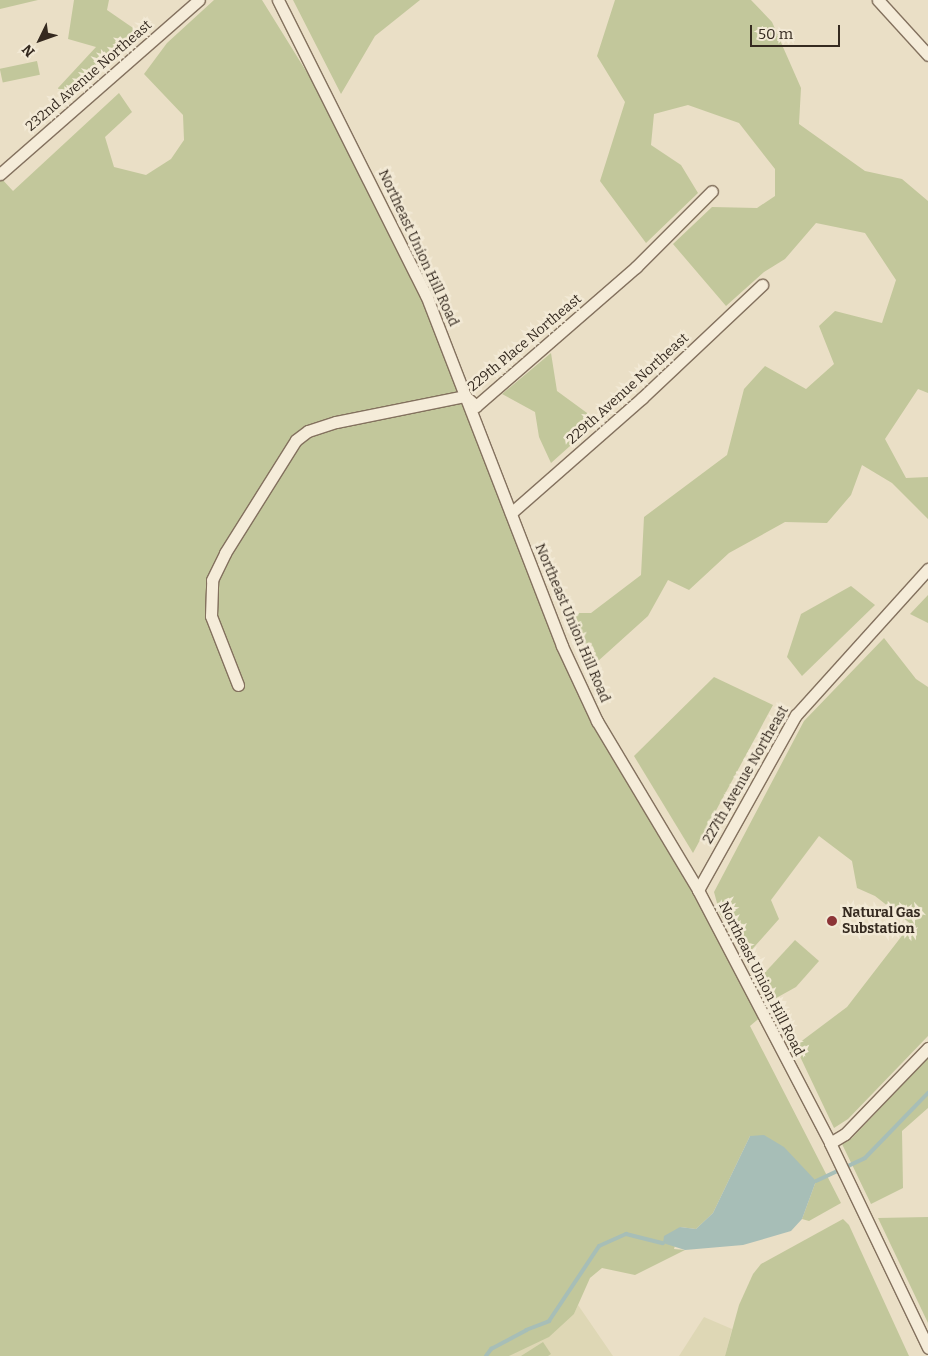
<!DOCTYPE html>
<html>
<head>
<meta charset="utf-8">
<style>
  body { margin:0 }
  #map { position:relative; width:928px; height:1356px; overflow:hidden; background:#eadfc6; font-family:Bitter,serif }
  div>[style] { position:absolute }
  .farmland>* { inset:0; background:#ded7b5 }
  .green>* { inset:0; background:#c2c79b; transform-origin:0 0 }
  .water>* { inset:0; background:#a7beb7 }
  .stream>* { height:4px; margin:-2px; padding:0 2px; transform-origin:2px; border-radius:2px; background:#a7beb7 }
  .roads { filter:drop-shadow(1px 0 #83715e) drop-shadow(-1px 0 #83715e) drop-shadow(0 1px #83715e) drop-shadow(0 -1px #83715e) }
  .minor>* { height:11px; margin:-5.5px; padding:0 5.5px; transform-origin:5.5px; border-radius:5.5px; background:#f5ecd9 }
  .dots>* { width:14px; height:14px; translate:-50% -50%; box-sizing:border-box; border:2px solid #f2e9d5; border-radius:50% }
  span { translate:-50% -50%; white-space:nowrap; text-align:center; line-height:1.15; -webkit-text-stroke:5px #f2e9d5; paint-order:stroke }
  .street-label { font-size:14px; color:#352a20 }
  .poi-label { font-size:14px; color:#352a20; font-weight:700 }
  .left { translate:0 -50%; text-align:left }
  .north { position:absolute; left:15px; top:15px; width:50px; height:50px; -webkit-text-stroke:4px #f2e9d5; paint-order:stroke; rotate:228deg; font-size:14px; font-weight:700; line-height:20px; text-align:center; color:#352a20 }
  .north::after { content:''; display:block; margin:auto; width:18px; height:22px; background:#352a20; clip-path:polygon(50% 0,100% 100%,50% 72%,0 100%) }
  .scale { position:absolute; left:750px; top:25px; width:90px; height:22px; box-sizing:border-box; border:2px solid #352a20; border-top:0; padding-left:6px; font-size:15px; line-height:18px; white-space:nowrap; color:#352a20; -webkit-text-stroke:4px #f2e9d5; paint-order:stroke }
</style>
</head>
<body>
<div id="map">
  <div class="farmland">
    <i style="clip-path:polygon(578px 1305px,613px 1356px,509px 1356px,574px 1314px)"></i>
    <i style="clip-path:polygon(704px 1317px,732px 1329px,725px 1356px,679px 1356px)"></i>
  </div>
  <div class="green">
    <i style="clip-path:polygon(0 0,38px 0,0 9px)"></i>
    <i style="clip-path:polygon(74px 0,109px 0,107px 10px,136px 30px,116px 55px,73px 91px,61px 96px,58px 88px,96px 47px,68px 39px)"></i>
    <i style="clip-path:polygon(214px 0,262px 0,360px 158px,402px 242px,562px 646px,763px 1015px,750px 1026px,841px 1203px,809px 1221px,802px 1219px,816px 1181px,750px 1136px,713px 1213px,696px 1229px,680px 1227px,674px 1249px,685px 1250px,635px 1275px,602px 1268px,590px 1278px,574px 1314px,549px 1337px,509px 1356px,0 1356px,0 177px,13px 191px,119px 93px,132px 112px,105px 137px,114px 167px,146px 175px,171px 159px,184px 140px,183px 115px,144px 74px,167px 43px)"></i>
    <i style="clip-path:polygon(293px 0,420px 0,375px 36px,341px 94px)"></i>
    <i style="clip-path:polygon(615px 0,751px 0,772px 22px,801px 88px,799px 124px,865px 171px,902px 179px,928px 201px,928px 393px,918px 389px,885px 439px,906px 478px,928px 477px,928px 519px,892px 483px,862px 465px,851px 495px,827px 523px,785px 522px,729px 553px,689px 590px,668px 580px,648px 616px,587px 671px,563px 613px,591px 613px,641px 575px,644px 517px,727px 455px,744px 389px,765px 366px,806px 389px,834px 364px,819px 326px,835px 311px,882px 323px,896px 280px,865px 233px,816px 223px,785px 259px,764px 272px,726px 306px,673px 244px,712px 207px,757px 208px,775px 196px,775px 169px,739px 123px,688px 105px,654px 114px,651px 145px,681px 165px,698px 193px,646px 243px,600px 181px,625px 102px,597px 56px)"></i>
    <i style="left:37px;top:61px;width:14px;height:38px;rotate:78deg"></i>
    <i style="clip-path:polygon(551px 353px,557px 391px,598px 421px,551px 463px,539px 437px,535px 412px,502px 394px)"></i>
    <i style="clip-path:polygon(851px 586px,875px 605px,802px 676px,787px 657px,801px 614px)"></i>
    <i style="clip-path:polygon(928px 595px,928px 623px,910px 614px)"></i>
    <i style="clip-path:polygon(884px 638px,916px 679px,928px 687px,928px 1036px,848px 1119px,834px 1128px,795px 1046px,847px 1007px,911px 924px,875px 896px,857px 888px,852px 861px,819px 836px,771px 900px,779px 919px,747px 955px,720px 914px,714px 892px,804px 721px)"></i>
    <i style="clip-path:polygon(714px 677px,773px 705px,693px 853px,634px 756px)"></i>
    <i style="clip-path:polygon(795px 940px,819px 961px,796px 987px,769px 1002px,758px 980px)"></i>
    <i style="clip-path:polygon(928px 1058px,928px 1108px,902px 1131px,903px 1188px,871px 1204px,842px 1144px,852px 1138px)"></i>
    <i style="clip-path:polygon(928px 1217px,928px 1323px,878px 1218px)"></i>
    <i style="clip-path:polygon(843px 1219px,849px 1225px,909px 1356px,725px 1356px,739px 1305px,753px 1274px,761px 1264px)"></i>
    <i style="clip-path:polygon(543px 1342px,551px 1354px,548px 1356px,521px 1356px)"></i>
  </div>
  <div class="water">
    <i style="clip-path:polygon(764px 1135px,784px 1147px,816px 1181px,802px 1219px,791px 1231px,743px 1245px,685px 1250px,663px 1243px,664px 1236px,680px 1227px,696px 1229px,713px 1213px,750px 1136px)"></i>
  </div>
  <div class="stream">
    <i style="left:816px;top:1181px;width:54px;rotate:-25.1deg"></i>
    <i style="left:865px;top:1158px;width:91px;rotate:-45.9deg"></i>
    <i style="left:486px;top:1356px;width:9px;rotate:-54deg"></i>
    <i style="left:491px;top:1349px;width:40px;rotate:-28deg"></i>
    <i style="left:526px;top:1330px;width:25px;rotate:-21deg"></i>
    <i style="left:549px;top:1321px;width:90px;rotate:-56.3deg"></i>
    <i style="left:599px;top:1246px;width:30px;rotate:-24deg"></i>
    <i style="left:626px;top:1234px;width:38px;rotate:14deg"></i>
  </div>
  <div class="roads">
    <div class="minor">
      <i style="left:278px;top:0;width:330px;rotate:63.4deg"></i>
      <i style="left:426px;top:295px;width:376px;rotate:68.8deg"></i>
      <i style="left:562px;top:646px;width:83px;rotate:65deg"></i>
      <i style="left:597px;top:721px;width:197px;rotate:59.1deg"></i>
      <i style="left:698px;top:890px;width:285px;rotate:62.4deg"></i>
      <i style="left:830px;top:1143px;width:227px;rotate:64.4deg"></i>
      <i style="left:878px;top:0;width:74px;rotate:47.7deg"></i>
      <i style="left:0;top:174px;width:264px;rotate:-41.2deg"></i>
      <i style="left:511px;top:513px;width:174px;rotate:-41.3deg"></i>
      <i style="left:642px;top:398px;width:165px;rotate:-43.3deg"></i>
      <i style="left:238px;top:685px;width:74px;rotate:-111.4deg"></i>
      <i style="left:211px;top:616px;width:36px;rotate:-88deg"></i>
      <i style="left:212px;top:580px;width:30px;rotate:-64deg"></i>
      <i style="left:225px;top:553px;width:133px;rotate:-57.9deg"></i>
      <i style="left:296px;top:440px;width:15px;rotate:-37deg"></i>
      <i style="left:308px;top:431px;width:29px;rotate:-18deg"></i>
      <i style="left:336px;top:422px;width:132px;rotate:-11.4deg"></i>
      <i style="left:465px;top:396px;width:15px;rotate:42deg"></i>
      <i style="left:476px;top:406px;width:212px;rotate:-41deg"></i>
      <i style="left:636px;top:267px;width:107px;rotate:-45deg"></i>
      <i style="left:698px;top:890px;width:201px;rotate:-60.8deg"></i>
      <i style="left:796px;top:715px;width:197px;rotate:-47.9deg"></i>
      <i style="left:830px;top:1143px;width:17px;rotate:-31deg"></i>
      <i style="left:845px;top:1134px;width:120px;rotate:-46deg"></i>
    </div>
  </div>
  <div class="dots">
    <i style="left:832px;top:921px;background:#8c3436"></i>
  </div>
  <div class="street-label">
    <span style="left:89px;top:76px;rotate:-41deg">232nd Avenue Northeast</span>
    <span style="left:418px;top:248px;rotate:65deg">Northeast Union Hill Road</span>
    <span style="left:525px;top:343px;rotate:-40deg">229th Place Northeast</span>
    <span style="left:628px;top:389px;rotate:-42deg">229th Avenue Northeast</span>
    <span style="left:572px;top:623px;rotate:67deg">Northeast Union Hill Road</span>
    <span style="left:746px;top:775px;rotate:-60deg">227th Avenue Northeast</span>
    <span style="left:761px;top:979px;rotate:63deg">Northeast Union Hill Road</span>
  </div>
  <div class="poi-label">
    <span class="left" style="left:842px;top:921px">Natural Gas<br>Substation</span>
  </div>
  <div class="north">N</div>
  <div class="scale">50 m</div>
</div>
</body>
</html>
